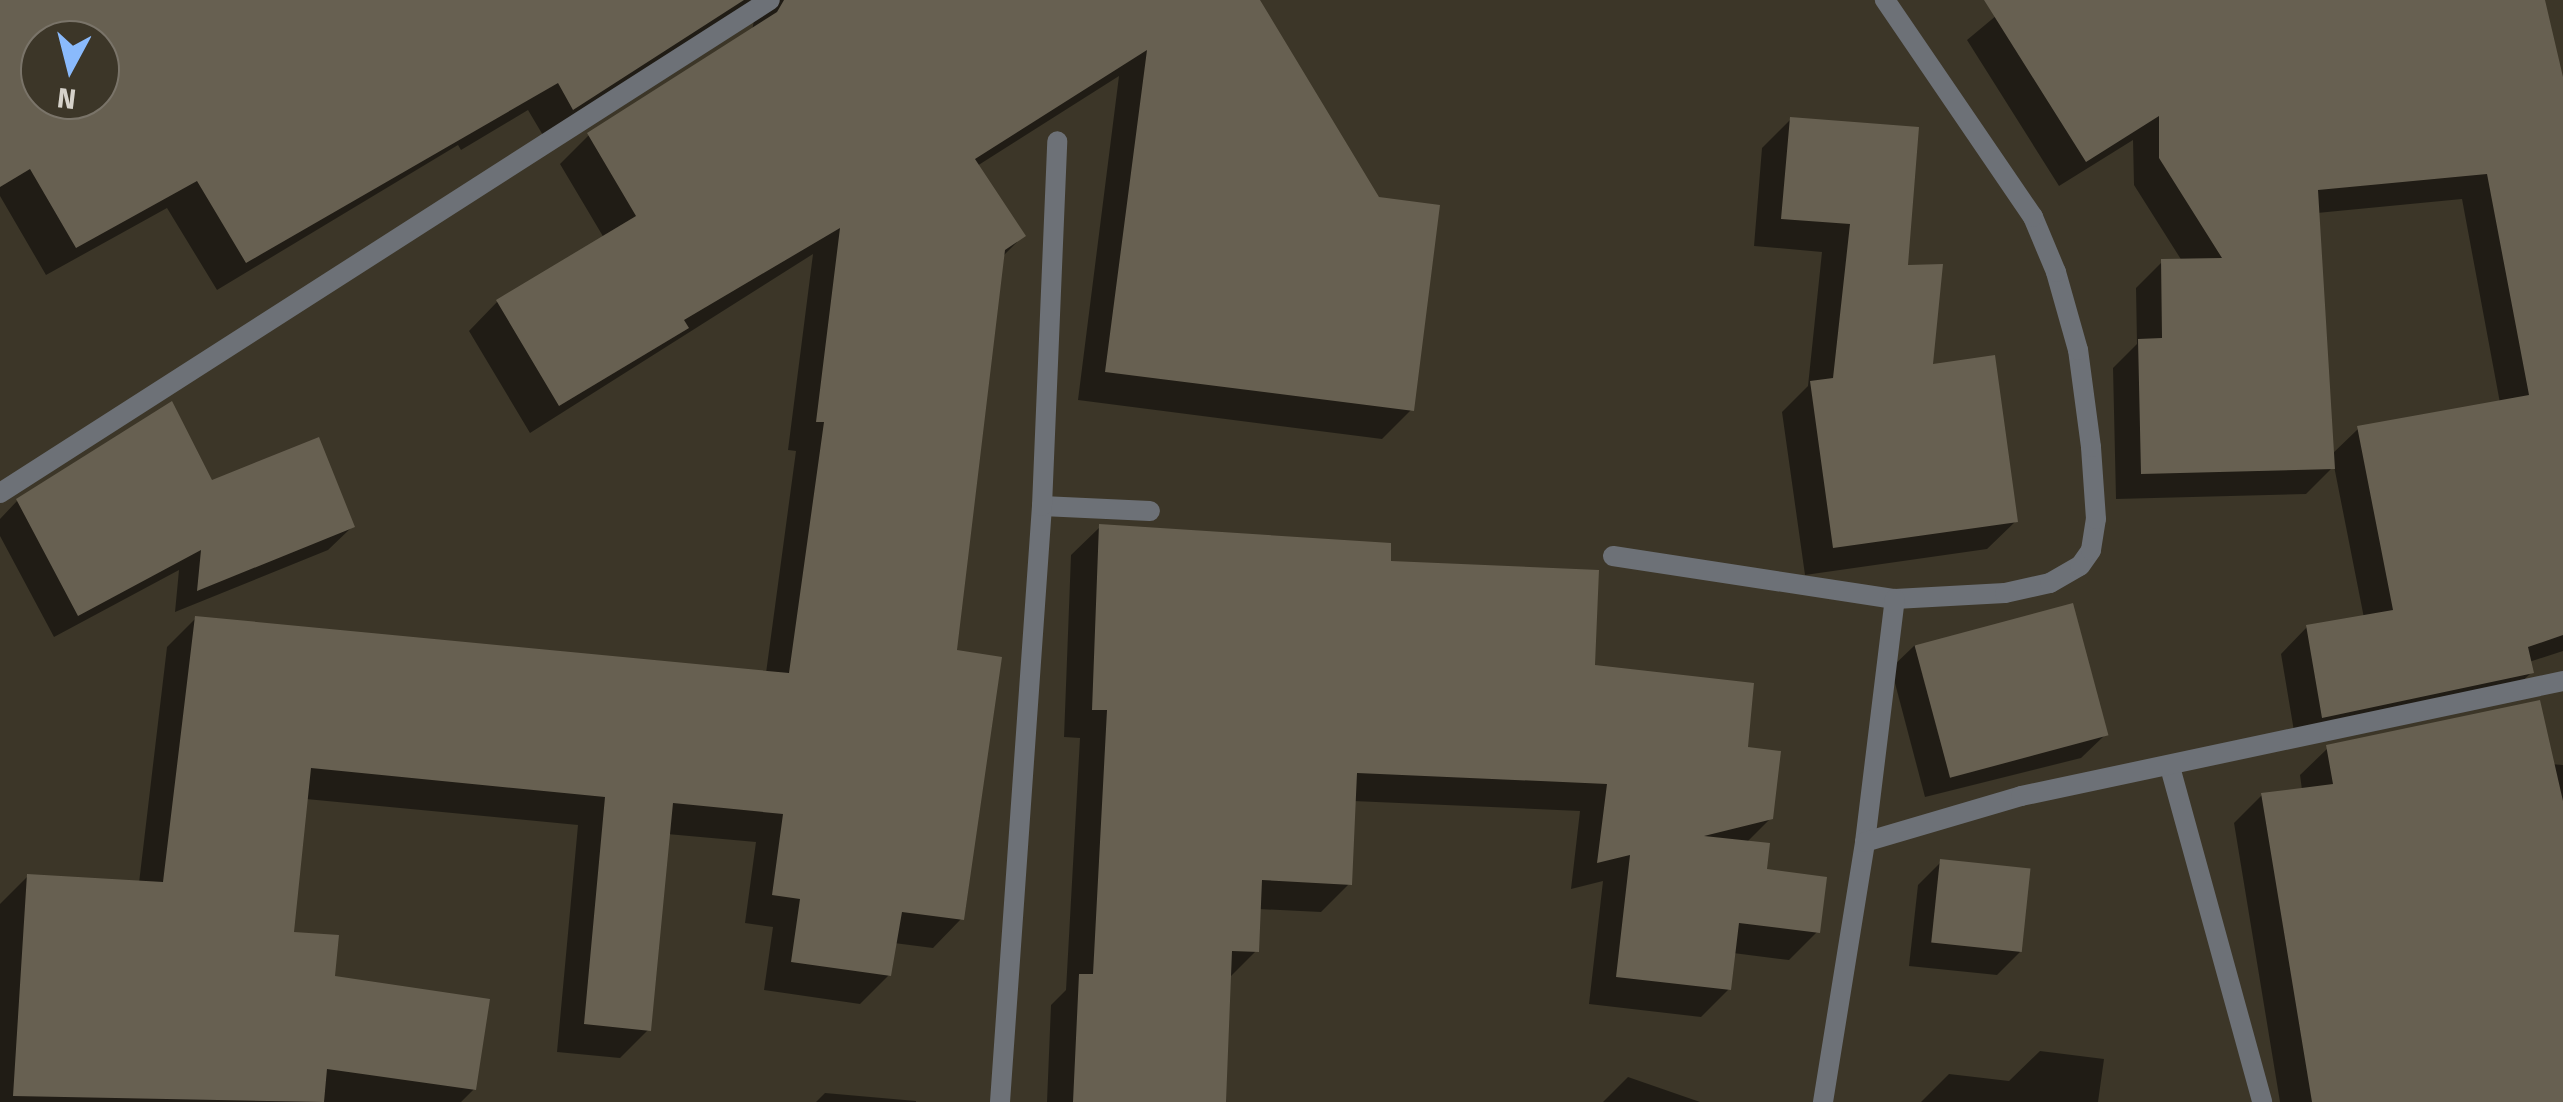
<!DOCTYPE html>
<html>
<head>
<meta charset="utf-8">
<style>
  body { margin:0 }
  #map { position:relative; width:2563px; height:1102px; overflow:hidden; background:#3c3628; font-family:"Fira Sans",sans-serif }
  div>[style] { position:absolute }
  .shadow>* { inset:0; background:#0007 }
  .building>* { inset:0; background:#676051; transform-origin:0 0 }
  .street>* { height:20px; margin:-10px; padding:0 10px; transform-origin:10px; border-radius:10px; background:#6d7177 }
  span { translate:-50% -50%; white-space:nowrap; text-align:center; line-height:1.15; -webkit-text-stroke:9px #3c3628; paint-order:stroke }
  .north { position:absolute; left:20px; top:20px; width:100px; height:100px; box-sizing:border-box; background:#3c3628; border:2px solid #7a7469; border-radius:50%; rotate:187deg; font-size:28px; font-weight:700; line-height:40px; text-align:center; color:#d6d2ca }
  .north::after { content:''; display:block; margin:auto; width:35px; height:45px; background:#8abafc; clip-path:polygon(50% 0,100% 100%,50% 72%,0 100%) }
</style>
</head>
<body>
<div id="map">
  <div class="shadow">
    <i style="clip-path:polygon(evenodd,0 0,1257px 0,1411px 410px,1382px 439px,1078px 400px,1119px 76px,977px 166px,1023px 236px,1002px 257px,954px 652px,961px 919px,933px 948px,894px 943px,889px 975px,860px 1004px,764px 990px,773px 927px,745px 923px,756px 842px,667px 834px,649px 1029px,620px 1058px,557px 1052px,578px 825px,306px 799px,291px 934px,333px 978px,474px 1089px,461px 1102px,0 1102px,0 904px,28px 876px,139px 883px,167px 647px,196px 618px,766px 673px,796px 451px,788px 450px,813px 254px,530px 433px,469px 331px,497px 302px,604px 238px,560px 164px,589px 135px,752px 31px,754px 20px,544px 137px,528px 110px,461px 150px,458px 145px,217px 290px,167px 208px,46px 275px,0 196px,0 0,40px 40px,100px 40px,100px 100px,40px 100px,40px 40px)"></i>
    <i style="clip-path:polygon(evenodd,2015px 0,2543px 0,2563px 82px,2563px 651px,2529px 662px,2532px 672px,2505px 698px,2296px 743px,2281px 654px,2307px 627px,2364px 618px,2334px 466px,2306px 494px,2116px 499px,2113px 368px,2137px 344px,2136px 288px,2162px 262px,2182px 261px,2134px 185px,2133px 140px,2059px 186px,1967px 40px,2015px 0,2462px 199px,2500px 403px,2358px 429px,2331px 455px,2317px 213px,2462px 199px)"></i>
    <i style="clip-path:polygon(1791px 119px,1906px 267px,1930px 367px,2016px 521px,1987px 549px,1805px 575px,1782px 412px,1808px 386px,1822px 252px,1754px 246px,1762px 148px)"></i>
    <i style="clip-path:polygon(211px 483px,352px 527px,328px 550px,175px 612px,179px 570px,54px 637px,0 536px,0 519px,17px 501px)"></i>
    <i style="clip-path:polygon(1100px 527px,1388px 564px,1745px 749px,1771px 818px,1746px 843px,1817px 932px,1789px 960px,1733px 953px,1729px 989px,1701px 1017px,1589px 1004px,1603px 881px,1571px 889px,1580px 811px,1353px 801px,1349px 884px,1321px 912px,1258px 909px,1256px 951px,1228px 979px,1223px 1102px,1047px 1102px,1051px 1005px,1066px 990px,1080px 738px,1064px 737px,1071px 555px)"></i>
    <i style="clip-path:polygon(1915px 645px,2105px 735px,2081px 758px,1925px 797px,1891px 668px)"></i>
    <i style="clip-path:polygon(2328px 748px,2563px 765px,2563px 1102px,2280px 1102px,2234px 823px,2262px 795px,2302px 790px,2300px 775px)"></i>
    <i style="clip-path:polygon(1941px 862px,2020px 952px,1997px 975px,1909px 966px,1918px 885px)"></i>
    <i style="clip-path:polygon(2040px 1051px,2104px 1059px,2098px 1102px,1921px 1102px,1949px 1074px,2009px 1081px)"></i>
    <i style="clip-path:polygon(1628px 1077px,1700px 1102px,1603px 1102px)"></i>
    <i style="clip-path:polygon(825px 1093px,916px 1101px,916px 1102px,816px 1102px)"></i>
  </div>
  <div class="building">
    <i style="clip-path:polygon(evenodd,0 0,744px 0,573px 110px,558px 83px,246px 263px,197px 181px,76px 248px,30px 169px,0 187px,0 0,40px 40px,100px 40px,100px 100px,40px 100px,40px 40px)"></i>
    <i style="clip-path:polygon(784px 0,1260px 0,1379px 197px,1440px 205px,1414px 411px,1105px 372px,1147px 50px,975px 159px,1026px 236px,1005px 250px,957px 650px,1002px 657px,964px 920px,902px 912px,891px 976px,791px 962px,800px 899px,772px 895px,783px 814px,673px 803px,651px 1031px,584px 1024px,605px 797px,311px 768px,294px 932px,339px 935px,335px 976px,490px 999px,476px 1090px,327px 1069px,324px 1102px,13px 1096px,27px 874px,163px 882px,195px 616px,789px 673px,824px 422px,816px 422px,840px 228px,684px 320px,689px 328px,559px 406px,496px 300px,636px 216px,587px 133px,777px 12px)"></i>
    <i style="clip-path:polygon(1984px 0,2545px 0,2563px 77px,2563px 635px,2528px 647px,2534px 673px,2322px 718px,2306px 625px,2393px 610px,2357px 426px,2529px 395px,2487px 174px,2318px 190px,2335px 469px,2141px 474px,2138px 339px,2162px 338px,2161px 259px,2222px 258px,2159px 158px,2159px 116px,2086px 162px)"></i>
    <i style="clip-path:polygon(1790px 117px,1919px 127px,1908px 265px,1943px 264px,1933px 364px,1995px 355px,2018px 522px,1833px 548px,1810px 381px,1833px 378px,1850px 224px,1781px 219px)"></i>
    <i style="clip-path:polygon(172px 401px,212px 480px,319px 437px,355px 527px,197px 591px,201px 550px,78px 616px,16px 499px)"></i>
    <i style="clip-path:polygon(1099px 524px,1391px 543px,1391px 561px,1599px 570px,1595px 665px,1754px 683px,1748px 747px,1781px 751px,1773px 819px,1704px 836px,1770px 843px,1767px 869px,1827px 877px,1820px 933px,1739px 923px,1731px 990px,1616px 977px,1630px 855px,1597px 863px,1607px 784px,1357px 773px,1352px 885px,1262px 880px,1259px 952px,1232px 951px,1226px 1102px,1073px 1102px,1079px 974px,1093px 974px,1107px 710px,1092px 710px)"></i>
    <i style="left:2073px;top:603px;width:137px;height:164px;rotate:75deg"></i>
    <i style="clip-path:polygon(2540px 700px,2563px 801px,2563px 1102px,2312px 1102px,2261px 793px,2333px 784px,2326px 745px)"></i>
    <i style="left:1940px;top:859px;width:91px;height:84px;rotate:6deg"></i>
  </div>
  <div class="street">
    <i style="left:0;top:493px;width:914px;rotate:-32.63deg"></i>
    <i style="left:1042px;top:506px;width:108px;rotate:2.7deg"></i>
    <i style="left:1613px;top:556px;width:285px;rotate:8.7deg"></i>
    <i style="left:1895px;top:599px;width:110px;rotate:-3.1deg"></i>
    <i style="left:2005px;top:593px;width:46px;rotate:-12.5deg"></i>
    <i style="left:2050px;top:583px;width:34px;rotate:-30deg"></i>
    <i style="left:2080px;top:566px;width:19px;rotate:-55deg"></i>
    <i style="left:2091px;top:550px;width:31px;rotate:-81deg"></i>
    <i style="left:2096px;top:519px;width:72px;rotate:-94deg"></i>
    <i style="left:2091px;top:447px;width:98px;rotate:-97.6deg"></i>
    <i style="left:2078px;top:350px;width:81px;rotate:-105.8deg"></i>
    <i style="left:2056px;top:272px;width:60px;rotate:-112.7deg"></i>
    <i style="left:2033px;top:217px;width:263px;rotate:-124.3deg"></i>
    <i style="left:2170px;top:767px;width:347px;rotate:74.6deg"></i>
    <i style="left:1865px;top:842px;width:245px;rotate:-83deg"></i>
    <i style="left:1000px;top:1102px;width:597px;rotate:-85.97deg"></i>
    <i style="left:1042px;top:506px;width:365px;rotate:-87.6deg"></i>
    <i style="left:1823px;top:1102px;width:263px;rotate:-80.8deg"></i>
    <i style="left:1865px;top:842px;width:163px;rotate:-16.4deg"></i>
    <i style="left:2021px;top:796px;width:554px;rotate:-11.98deg"></i>
  </div>
  <div class="north">N</div>
</div>
</body>
</html>
